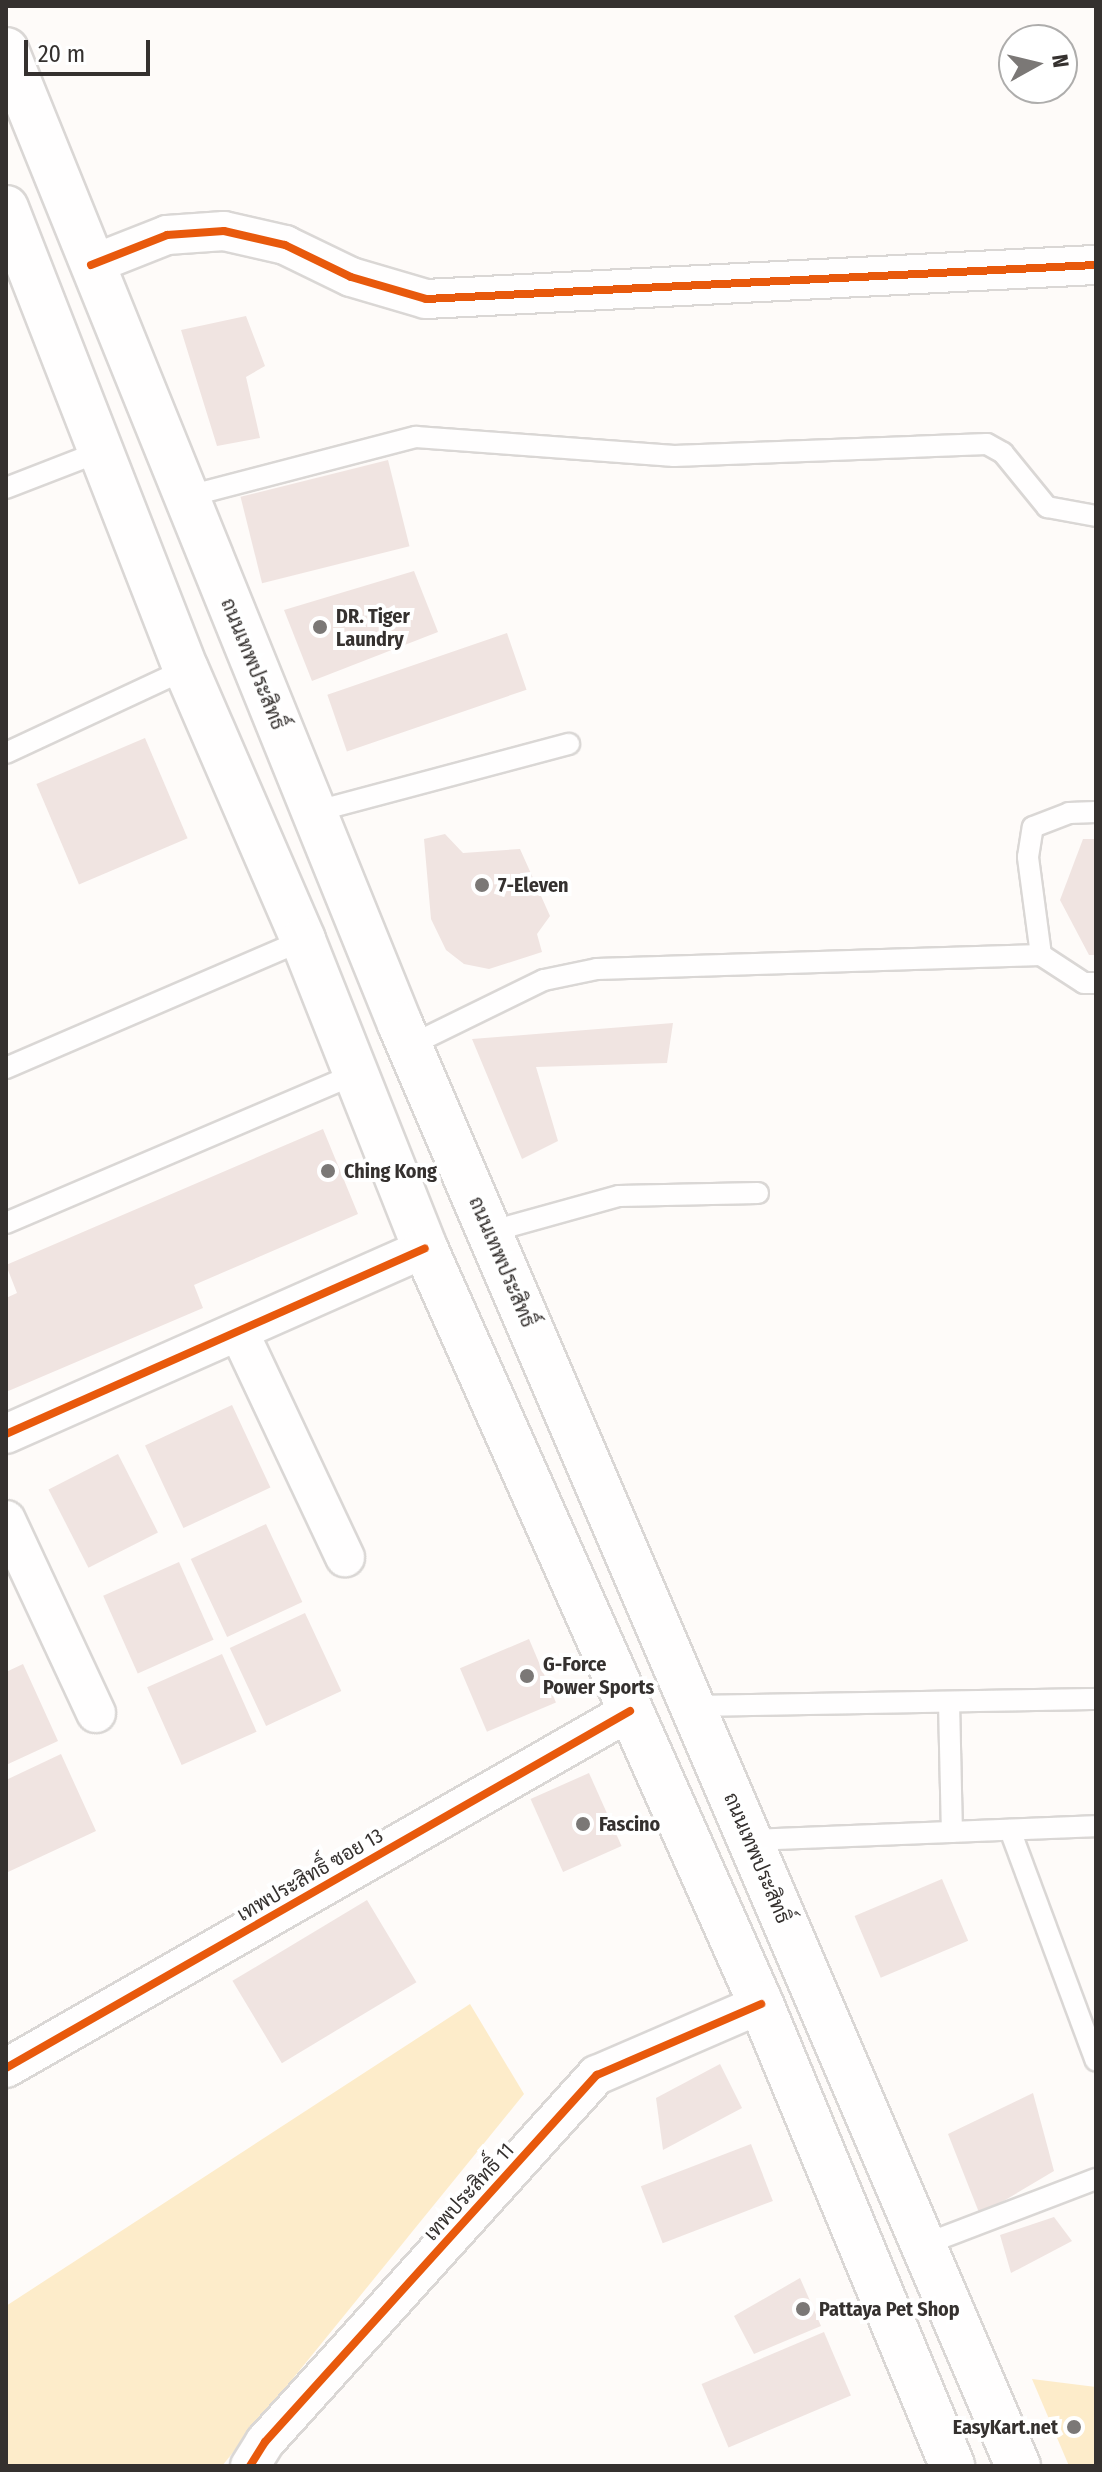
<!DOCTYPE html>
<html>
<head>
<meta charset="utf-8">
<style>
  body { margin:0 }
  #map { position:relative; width:1102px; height:2472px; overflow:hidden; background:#fefbf9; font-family:"Fira Sans Condensed",Sarabun,sans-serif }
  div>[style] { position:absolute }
  .green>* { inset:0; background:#fdecca }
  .building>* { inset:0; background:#f0e4e1; transform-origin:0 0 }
  .roads { filter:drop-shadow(2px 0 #dad7d5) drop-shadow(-2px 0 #dad7d5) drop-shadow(0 2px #dad7d5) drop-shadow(0 -2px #dad7d5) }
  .lane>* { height:20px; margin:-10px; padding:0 10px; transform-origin:10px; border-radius:10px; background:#fffefe }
  .street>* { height:38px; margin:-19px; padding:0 19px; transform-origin:19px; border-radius:19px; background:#fffefe }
  .secondary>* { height:44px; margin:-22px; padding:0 22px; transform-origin:22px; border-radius:22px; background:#fffefe }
  .cycleway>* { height:8px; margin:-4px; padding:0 4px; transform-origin:4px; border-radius:4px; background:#e8590c }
  .dots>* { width:22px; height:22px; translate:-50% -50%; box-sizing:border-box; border:4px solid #fff; border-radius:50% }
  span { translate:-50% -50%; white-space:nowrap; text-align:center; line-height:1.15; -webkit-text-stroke:8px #fff; paint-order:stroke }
  .poi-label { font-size:20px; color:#35312f; font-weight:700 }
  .left { translate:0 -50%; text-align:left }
  .right { translate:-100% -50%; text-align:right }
  .street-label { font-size:20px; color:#35312f }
  .frame { position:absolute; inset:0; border:8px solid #35312f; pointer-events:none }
  .north { position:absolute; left:998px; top:24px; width:80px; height:80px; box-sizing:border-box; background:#fff; border:2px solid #aeadac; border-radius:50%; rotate:82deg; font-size:22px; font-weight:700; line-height:32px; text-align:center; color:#35312f }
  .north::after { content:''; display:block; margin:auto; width:28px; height:36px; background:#7b7876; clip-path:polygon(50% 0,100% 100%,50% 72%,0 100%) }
  .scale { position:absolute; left:24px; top:40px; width:126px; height:36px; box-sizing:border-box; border:4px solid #35312f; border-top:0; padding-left:10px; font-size:24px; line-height:28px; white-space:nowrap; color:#35312f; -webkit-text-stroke:6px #fff; paint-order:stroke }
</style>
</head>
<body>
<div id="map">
  <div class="green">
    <i style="clip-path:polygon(470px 2004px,524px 2094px,222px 2466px,6px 2466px,6px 2306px)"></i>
    <i style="clip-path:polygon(1032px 2379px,1096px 2387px,1096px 2466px,1069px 2466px)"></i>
  </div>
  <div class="building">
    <i style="clip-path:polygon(246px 316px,265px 366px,246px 377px,260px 438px,217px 446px,181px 330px)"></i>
    <i style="left:388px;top:460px;width:89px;height:152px;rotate:76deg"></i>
    <i style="clip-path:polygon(414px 571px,438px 632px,312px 681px,284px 610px)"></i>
    <i style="left:507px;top:633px;width:60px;height:190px;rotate:71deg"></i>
    <i style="left:145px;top:738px;width:109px;height:118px;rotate:67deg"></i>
    <i style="clip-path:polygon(445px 834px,463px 853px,520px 849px,550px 916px,537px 934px,542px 952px,489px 969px,464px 964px,446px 950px,431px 919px,424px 839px)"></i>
    <i style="clip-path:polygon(1083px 839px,1096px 839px,1096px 955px,1089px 955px,1060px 900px)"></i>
    <i style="clip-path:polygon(673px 1023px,667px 1063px,536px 1067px,558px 1141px,522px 1159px,472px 1039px)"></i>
    <i style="clip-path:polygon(323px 1129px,358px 1214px,194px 1285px,203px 1308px,6px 1392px,6px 1298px,17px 1293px,6px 1265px)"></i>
    <i style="left:232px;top:1405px;width:91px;height:96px;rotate:65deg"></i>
    <i style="left:118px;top:1454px;width:88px;height:78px;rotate:63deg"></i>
    <i style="left:266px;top:1524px;width:86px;height:83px;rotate:65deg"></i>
    <i style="left:179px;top:1562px;width:85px;height:83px;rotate:66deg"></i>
    <i style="left:305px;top:1613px;width:86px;height:83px;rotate:65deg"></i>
    <i style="left:529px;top:1639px;width:69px;height:75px;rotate:67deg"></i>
    <i style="left:222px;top:1654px;width:85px;height:82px;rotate:66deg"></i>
    <i style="clip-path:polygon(23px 1664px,58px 1741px,6px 1765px,6px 1672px)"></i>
    <i style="clip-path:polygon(61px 1754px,96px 1831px,8px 1872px,6px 1780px)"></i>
    <i style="left:589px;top:1773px;width:80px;height:64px;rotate:66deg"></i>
    <i style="left:942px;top:1879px;width:67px;height:95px;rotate:67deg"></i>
    <i style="left:367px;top:1900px;width:96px;height:157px;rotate:59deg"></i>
    <i style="clip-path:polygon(720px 2064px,742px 2108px,663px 2150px,656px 2098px)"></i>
    <i style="clip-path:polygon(1033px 2093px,1054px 2171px,980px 2215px,948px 2134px)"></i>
    <i style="left:751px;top:2144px;width:61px;height:118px;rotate:69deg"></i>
    <i style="clip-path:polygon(1054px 2217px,1072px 2241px,1011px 2273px,1000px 2235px)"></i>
    <i style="clip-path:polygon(800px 2278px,821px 2326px,754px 2354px,734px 2316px)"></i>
    <i style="left:824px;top:2332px;width:69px;height:133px;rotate:67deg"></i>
  </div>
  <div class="roads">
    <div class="lane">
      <i style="left:6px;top:488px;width:100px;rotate:-21.2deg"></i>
      <i style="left:185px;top:497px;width:239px;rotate:-14.6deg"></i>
      <i style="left:416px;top:437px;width:259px;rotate:4.2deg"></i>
      <i style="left:674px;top:456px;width:313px;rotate:-2.2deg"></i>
      <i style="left:987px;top:444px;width:18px;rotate:29deg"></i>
      <i style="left:1003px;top:453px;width:70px;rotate:50.8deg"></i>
      <i style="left:1047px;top:507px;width:50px;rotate:10.4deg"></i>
      <i style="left:6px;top:753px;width:199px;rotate:-25deg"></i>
      <i style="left:313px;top:812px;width:265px;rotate:-14.9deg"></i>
      <i style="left:1041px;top:955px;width:99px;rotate:-97.6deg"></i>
      <i style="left:1028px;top:857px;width:30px;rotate:-81deg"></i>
      <i style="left:1033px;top:827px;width:39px;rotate:-21deg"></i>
      <i style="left:1069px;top:813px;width:27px;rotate:-2deg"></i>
      <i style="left:409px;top:1046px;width:150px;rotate:-26.1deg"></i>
      <i style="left:544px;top:980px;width:54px;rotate:-11.7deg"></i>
      <i style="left:597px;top:969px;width:444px;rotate:-1.8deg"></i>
      <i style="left:1041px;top:955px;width:51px;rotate:33.1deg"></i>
      <i style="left:1084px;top:983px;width:12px"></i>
      <i style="left:6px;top:1068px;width:323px;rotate:-23.3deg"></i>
      <i style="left:6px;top:1223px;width:383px;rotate:-23.1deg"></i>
      <i style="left:489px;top:1232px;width:135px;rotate:-15.5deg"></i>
      <i style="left:619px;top:1196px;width:139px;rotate:-1.2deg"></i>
      <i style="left:949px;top:1702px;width:130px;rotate:88.7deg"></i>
      <i style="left:691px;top:1706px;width:405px;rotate:-1deg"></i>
      <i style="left:1010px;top:1830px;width:246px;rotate:69.6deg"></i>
      <i style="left:749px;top:1840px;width:347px;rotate:-2.3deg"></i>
      <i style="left:923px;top:2245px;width:185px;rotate:-20.9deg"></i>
    </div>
    <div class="street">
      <i style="left:91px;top:265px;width:82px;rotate:-21.5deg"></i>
      <i style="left:167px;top:235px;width:57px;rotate:-4deg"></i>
      <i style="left:224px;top:231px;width:63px;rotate:12.9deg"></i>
      <i style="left:285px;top:245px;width:73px;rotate:25.9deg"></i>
      <i style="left:351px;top:277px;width:78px;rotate:16.3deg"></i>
      <i style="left:426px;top:299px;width:671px;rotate:-2.91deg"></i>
      <i style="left:239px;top:1332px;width:249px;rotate:64.8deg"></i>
      <i style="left:6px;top:1434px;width:458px;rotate:-23.9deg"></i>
      <i style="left:6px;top:1520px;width:213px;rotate:65deg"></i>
      <i style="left:6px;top:2068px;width:719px;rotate:-29.77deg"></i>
      <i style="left:250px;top:2466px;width:28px;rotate:-58deg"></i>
      <i style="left:265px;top:2442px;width:495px;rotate:-47.9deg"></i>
      <i style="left:597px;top:2075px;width:179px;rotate:-23.4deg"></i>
    </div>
    <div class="secondary">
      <i style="left:6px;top:50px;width:1051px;rotate:67.98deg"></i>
      <i style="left:400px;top:1024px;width:1569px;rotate:66.8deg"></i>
      <i style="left:6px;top:208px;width:495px;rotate:68.7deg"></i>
      <i style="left:186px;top:669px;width:295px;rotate:66.6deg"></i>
      <i style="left:303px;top:940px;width:331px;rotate:68.4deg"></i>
      <i style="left:425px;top:1248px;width:827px;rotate:66.04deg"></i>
      <i style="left:761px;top:2004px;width:500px;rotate:67.5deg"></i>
    </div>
  </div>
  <div class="cycleway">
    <i style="left:91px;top:265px;width:82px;rotate:-21.5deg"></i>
    <i style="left:167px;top:235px;width:57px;rotate:-4deg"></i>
    <i style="left:224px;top:231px;width:63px;rotate:12.9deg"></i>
    <i style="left:285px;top:245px;width:73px;rotate:25.9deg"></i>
    <i style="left:351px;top:277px;width:78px;rotate:16.3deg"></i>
    <i style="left:426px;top:299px;width:671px;rotate:-2.91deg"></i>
    <i style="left:6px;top:1434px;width:458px;rotate:-23.9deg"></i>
    <i style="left:6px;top:2068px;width:719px;rotate:-29.77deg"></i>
    <i style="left:250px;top:2466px;width:28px;rotate:-58deg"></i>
    <i style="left:265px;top:2442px;width:495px;rotate:-47.9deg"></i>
    <i style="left:597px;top:2075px;width:179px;rotate:-23.4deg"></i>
  </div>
  <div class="dots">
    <i style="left:320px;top:627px;background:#7b7876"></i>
    <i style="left:482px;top:885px;background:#7b7876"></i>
    <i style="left:328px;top:1171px;background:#7b7876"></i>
    <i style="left:527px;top:1676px;background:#7b7876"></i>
    <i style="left:583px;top:1824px;background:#7b7876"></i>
    <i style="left:803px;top:2309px;background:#7b7876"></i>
    <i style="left:1074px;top:2427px;background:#7b7876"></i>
  </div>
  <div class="poi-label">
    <span class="left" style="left:336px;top:628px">DR. Tiger<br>Laundry</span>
    <span class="left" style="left:498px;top:885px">7-Eleven</span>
    <span class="left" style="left:344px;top:1171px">Ching Kong</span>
    <span class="left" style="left:543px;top:1676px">G-Force<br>Power Sports</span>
    <span class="left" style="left:599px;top:1824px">Fascino</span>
    <span class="left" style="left:819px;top:2309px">Pattaya Pet Shop</span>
    <span class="right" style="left:1058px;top:2427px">EasyKart.net</span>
  </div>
  <div class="street-label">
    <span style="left:253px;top:664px;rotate:68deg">ถนนเทพประสิทธิ์</span>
    <span style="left:502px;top:1262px;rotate:67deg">ถนนเทพประสิทธิ์</span>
    <span style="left:757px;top:1858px;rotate:67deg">ถนนเทพประสิทธิ์</span>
    <span style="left:310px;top:1875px;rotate:-30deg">เทพประสิทธิ์ ซอย 13</span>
    <span style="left:469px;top:2192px;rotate:-48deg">เทพประสิทธิ์ 11</span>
  </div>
  <div class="frame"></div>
  <div class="north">N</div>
  <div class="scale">20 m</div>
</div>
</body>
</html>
